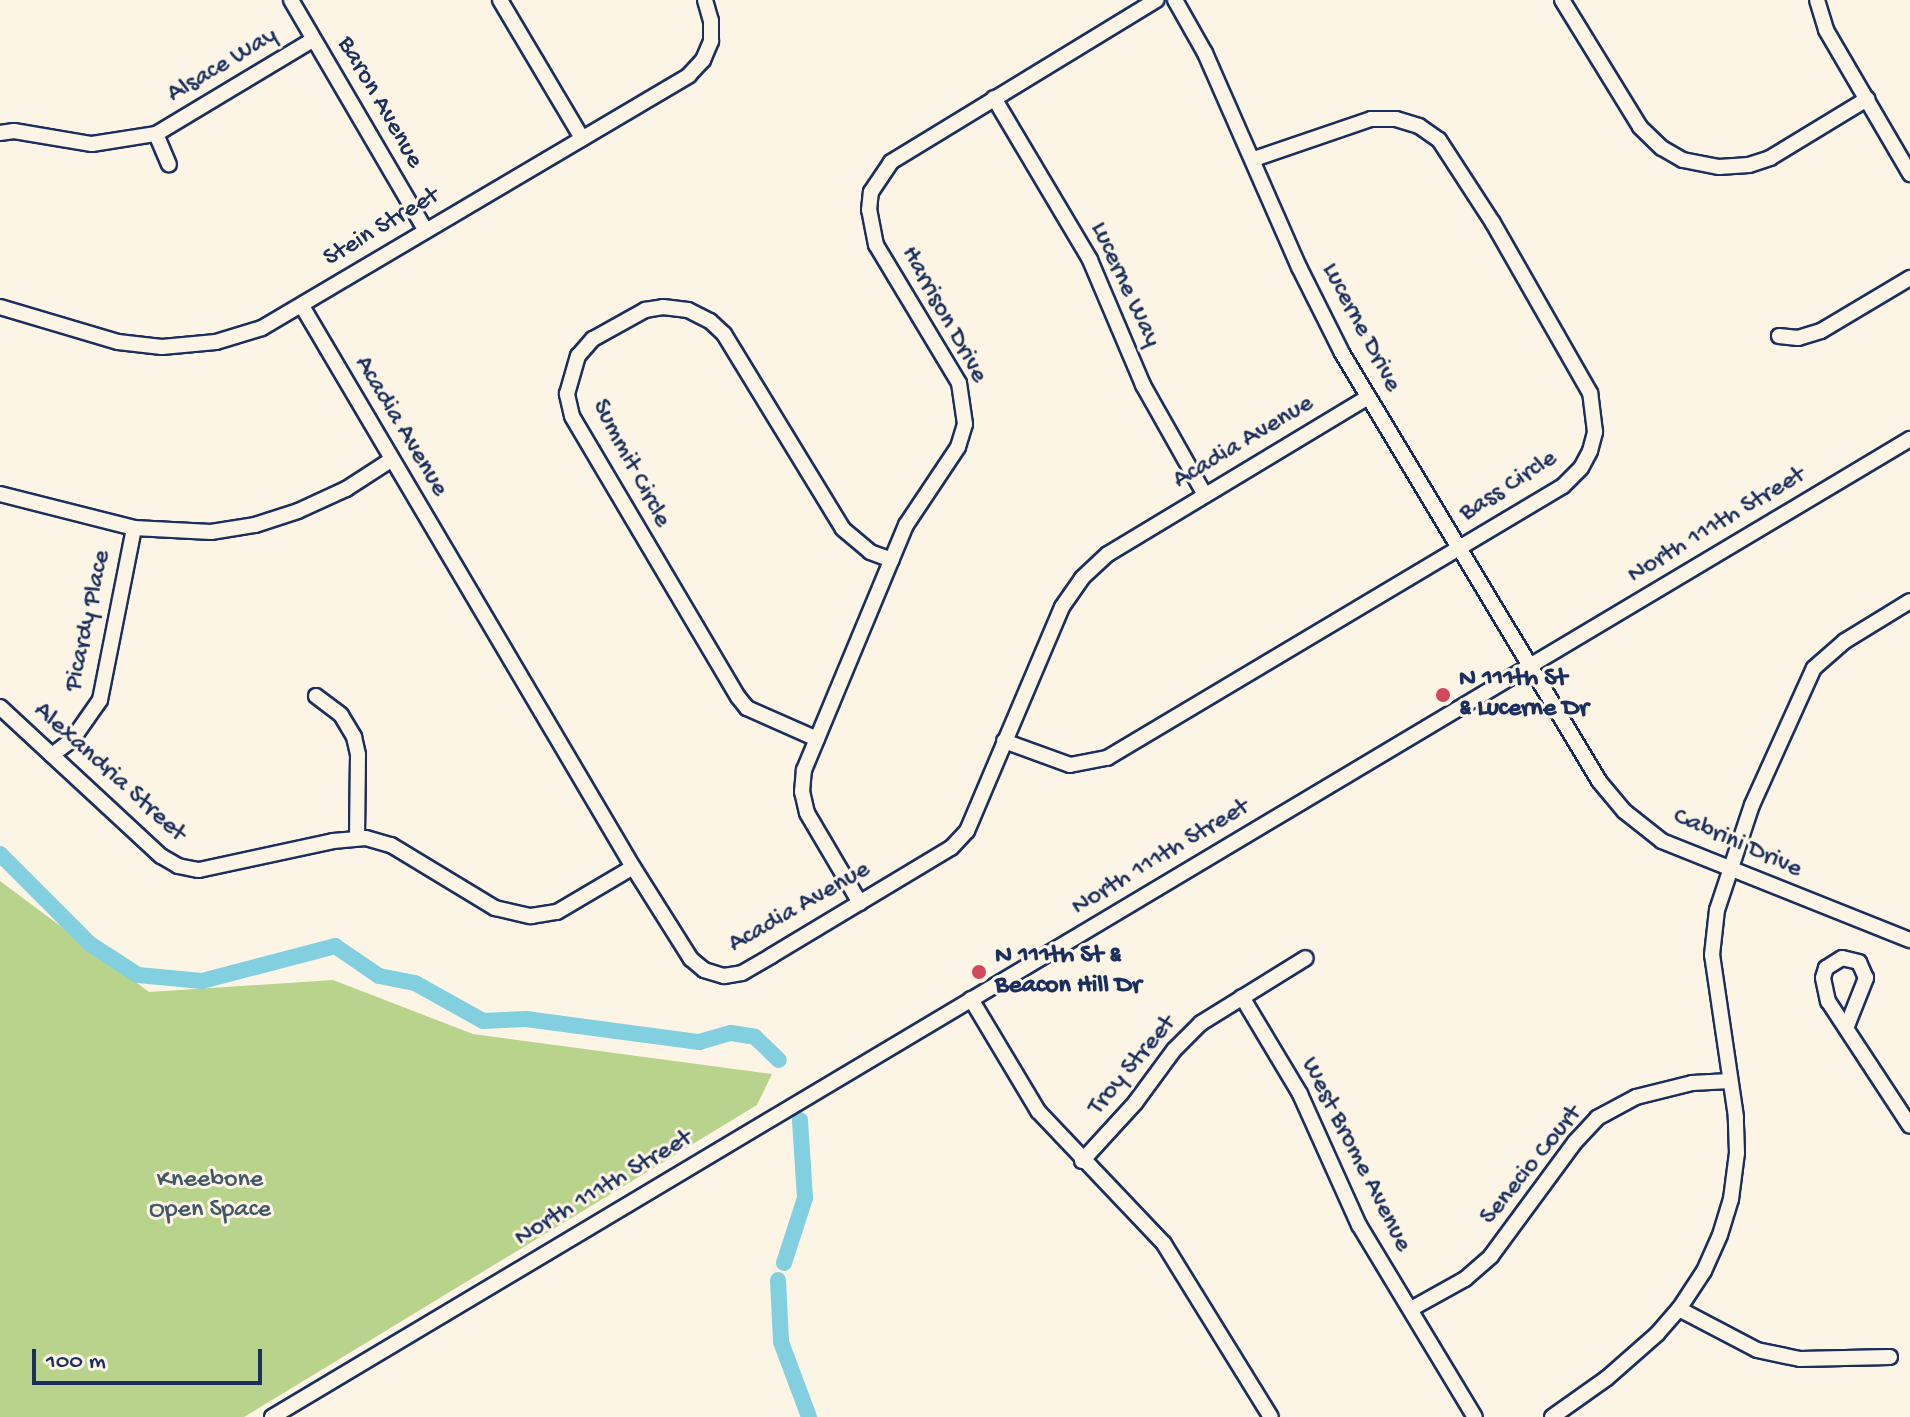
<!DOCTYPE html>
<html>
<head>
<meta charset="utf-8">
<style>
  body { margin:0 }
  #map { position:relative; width:1910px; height:1417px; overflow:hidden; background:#fcf5e5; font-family:"Gochi Hand",sans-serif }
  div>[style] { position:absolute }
  .green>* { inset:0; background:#b8d38b }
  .canal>* { height:16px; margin:-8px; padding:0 8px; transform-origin:8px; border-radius:8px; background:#81cfdf }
  .roads { filter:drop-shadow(2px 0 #1b2f5e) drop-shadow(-2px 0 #1b2f5e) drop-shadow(0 2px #1b2f5e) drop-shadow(0 -2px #1b2f5e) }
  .minor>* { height:14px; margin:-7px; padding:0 7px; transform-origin:7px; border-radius:7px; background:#fcf5e5 }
  .dots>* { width:22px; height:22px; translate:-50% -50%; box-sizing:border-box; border:4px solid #fcf5e5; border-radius:50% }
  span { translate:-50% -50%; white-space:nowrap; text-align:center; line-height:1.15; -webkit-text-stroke:6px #fcf5e5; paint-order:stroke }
  .street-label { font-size:26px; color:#1b2f5e }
  .poi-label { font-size:26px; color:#1b2f5e; font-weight:700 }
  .left { translate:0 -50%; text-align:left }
  .park-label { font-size:26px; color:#425869 }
  .scale { position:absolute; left:32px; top:1349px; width:230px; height:36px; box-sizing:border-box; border:4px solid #1b2f5e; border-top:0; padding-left:10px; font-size:24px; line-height:28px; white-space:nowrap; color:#1b2f5e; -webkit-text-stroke:6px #fcf5e5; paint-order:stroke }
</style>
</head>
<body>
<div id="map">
  <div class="green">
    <i style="clip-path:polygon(0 881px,149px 992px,333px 980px,473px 1034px,772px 1074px,757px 1105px,244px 1417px,0 1417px)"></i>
  </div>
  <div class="canal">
    <i style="left:0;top:854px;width:127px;rotate:45deg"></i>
    <i style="left:90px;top:944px;width:57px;rotate:32.9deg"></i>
    <i style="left:138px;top:975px;width:64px;rotate:5.4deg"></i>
    <i style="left:202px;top:981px;width:138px;rotate:-14.7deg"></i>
    <i style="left:335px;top:946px;width:53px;rotate:34.3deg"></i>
    <i style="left:379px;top:976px;width:37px;rotate:11deg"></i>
    <i style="left:415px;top:983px;width:78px;rotate:29.2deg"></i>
    <i style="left:483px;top:1021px;width:43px;rotate:-2.7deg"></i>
    <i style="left:526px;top:1019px;width:175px;rotate:7.6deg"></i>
    <i style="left:699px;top:1042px;width:33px;rotate:-16deg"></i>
    <i style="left:731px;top:1033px;width:24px;rotate:9deg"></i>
    <i style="left:755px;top:1037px;width:33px;rotate:44deg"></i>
    <i style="left:784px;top:1263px;width:68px;rotate:-72.1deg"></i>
    <i style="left:805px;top:1198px;width:78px;rotate:-93.7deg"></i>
    <i style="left:778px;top:1280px;width:62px;rotate:87.2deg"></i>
    <i style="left:781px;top:1342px;width:80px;rotate:69.5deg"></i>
  </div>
  <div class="roads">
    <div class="minor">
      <i style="left:291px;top:0;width:265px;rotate:59.7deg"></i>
      <i style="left:500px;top:0;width:161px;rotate:59.3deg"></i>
      <i style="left:1175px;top:0;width:61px;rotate:60.5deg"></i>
      <i style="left:1205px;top:53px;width:234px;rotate:66.3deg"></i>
      <i style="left:1299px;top:267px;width:96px;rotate:63.4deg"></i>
      <i style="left:1342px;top:353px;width:499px;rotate:59deg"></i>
      <i style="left:1599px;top:781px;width:39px;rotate:50deg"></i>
      <i style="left:1624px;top:811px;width:48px;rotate:38.3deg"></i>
      <i style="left:1662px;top:841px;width:267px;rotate:21.8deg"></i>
      <i style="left:1562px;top:0;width:149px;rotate:58.4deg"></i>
      <i style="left:1640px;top:127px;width:30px;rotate:44deg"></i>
      <i style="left:1662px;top:148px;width:24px;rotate:30deg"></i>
      <i style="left:1683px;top:160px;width:37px;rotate:11deg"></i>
      <i style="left:1719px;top:167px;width:30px;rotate:-4deg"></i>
      <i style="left:1749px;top:165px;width:22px;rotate:-18deg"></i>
      <i style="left:1770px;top:158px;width:114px;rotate:-31.3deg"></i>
      <i style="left:1817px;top:0;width:31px;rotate:73deg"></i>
      <i style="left:1826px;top:30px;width:167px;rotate:59.7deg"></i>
      <i style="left:994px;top:98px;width:188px;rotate:59.3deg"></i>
      <i style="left:1090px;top:260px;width:136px;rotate:67deg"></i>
      <i style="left:1143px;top:385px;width:126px;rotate:60.6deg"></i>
      <i style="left:0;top:133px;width:14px;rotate:-8deg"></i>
      <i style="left:14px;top:131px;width:79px;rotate:9.5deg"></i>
      <i style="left:92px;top:144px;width:65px;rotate:-8.9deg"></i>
      <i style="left:156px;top:134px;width:184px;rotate:-31deg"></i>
      <i style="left:156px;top:134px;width:33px;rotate:67deg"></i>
      <i style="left:302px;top:306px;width:651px;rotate:59.46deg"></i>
      <i style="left:633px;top:867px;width:109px;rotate:57.8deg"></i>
      <i style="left:691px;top:959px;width:17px;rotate:40deg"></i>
      <i style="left:704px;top:970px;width:21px;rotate:17deg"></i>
      <i style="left:724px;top:976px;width:18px;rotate:-9deg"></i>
      <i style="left:742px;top:973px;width:34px;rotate:-30deg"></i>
      <i style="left:771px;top:956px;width:210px;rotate:-31deg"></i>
      <i style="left:951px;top:848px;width:23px;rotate:-47deg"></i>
      <i style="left:967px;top:831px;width:243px;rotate:-67deg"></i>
      <i style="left:1062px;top:607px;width:35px;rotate:-55deg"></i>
      <i style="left:1082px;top:578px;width:35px;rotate:-43deg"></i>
      <i style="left:1108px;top:554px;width:304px;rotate:-31.1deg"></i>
      <i style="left:0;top:307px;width:123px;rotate:16.5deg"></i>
      <i style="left:118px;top:342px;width:44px;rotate:6.5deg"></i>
      <i style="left:162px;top:347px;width:54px;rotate:-5.3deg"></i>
      <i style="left:216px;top:342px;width:48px;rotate:-16.9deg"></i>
      <i style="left:262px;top:328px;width:496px;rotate:-30.6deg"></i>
      <i style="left:689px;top:75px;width:21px;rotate:-47deg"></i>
      <i style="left:703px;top:60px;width:21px;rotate:-67deg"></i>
      <i style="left:711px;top:41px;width:20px;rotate:-90deg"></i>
      <i style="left:711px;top:21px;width:22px;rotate:-106deg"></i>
      <i style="left:1779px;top:336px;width:19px;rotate:6deg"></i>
      <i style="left:1798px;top:338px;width:24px;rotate:-17deg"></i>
      <i style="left:1821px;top:331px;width:104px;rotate:-30.8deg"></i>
      <i style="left:0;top:494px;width:138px;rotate:14.2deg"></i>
      <i style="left:134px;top:528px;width:77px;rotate:3deg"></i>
      <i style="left:211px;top:532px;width:45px;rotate:-9deg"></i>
      <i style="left:255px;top:525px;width:45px;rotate:-18deg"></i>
      <i style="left:298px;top:511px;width:53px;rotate:-24.6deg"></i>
      <i style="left:346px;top:489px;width:54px;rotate:-32.8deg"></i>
      <i style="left:316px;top:696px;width:31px;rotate:37deg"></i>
      <i style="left:341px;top:715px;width:26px;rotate:59deg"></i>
      <i style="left:354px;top:737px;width:18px;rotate:77deg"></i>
      <i style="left:358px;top:755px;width:82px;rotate:90.7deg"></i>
      <i style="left:0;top:707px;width:219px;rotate:42.8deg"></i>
      <i style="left:161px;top:856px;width:20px;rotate:30deg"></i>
      <i style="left:178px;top:866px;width:21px;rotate:11deg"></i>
      <i style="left:199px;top:870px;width:137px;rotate:-12.2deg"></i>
      <i style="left:333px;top:841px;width:33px;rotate:-5deg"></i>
      <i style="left:366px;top:838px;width:26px;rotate:16deg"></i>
      <i style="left:391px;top:845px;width:122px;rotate:31.2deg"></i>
      <i style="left:495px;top:908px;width:37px;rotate:13deg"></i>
      <i style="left:531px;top:916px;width:26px;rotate:-9deg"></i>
      <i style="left:557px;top:912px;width:88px;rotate:-30.6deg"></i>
      <i style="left:817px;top:739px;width:77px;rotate:-156.1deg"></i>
      <i style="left:747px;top:708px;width:14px;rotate:-129deg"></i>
      <i style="left:738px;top:697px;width:326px;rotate:-120.6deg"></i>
      <i style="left:572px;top:416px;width:23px;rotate:-103deg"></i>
      <i style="left:567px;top:394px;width:40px;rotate:-74deg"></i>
      <i style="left:578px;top:356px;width:23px;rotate:-49deg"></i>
      <i style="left:593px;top:339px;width:60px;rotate:-29.1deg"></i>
      <i style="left:645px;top:310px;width:18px;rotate:-9deg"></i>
      <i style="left:663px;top:307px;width:25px;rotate:7deg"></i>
      <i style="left:688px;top:310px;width:25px;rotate:27deg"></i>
      <i style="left:710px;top:321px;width:19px;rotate:43deg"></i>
      <i style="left:724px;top:334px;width:228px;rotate:58.6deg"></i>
      <i style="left:843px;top:529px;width:35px;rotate:40deg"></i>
      <i style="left:870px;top:552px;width:23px;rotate:20deg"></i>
      <i style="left:1004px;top:741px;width:70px;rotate:20deg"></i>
      <i style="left:1070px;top:765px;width:38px;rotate:-11deg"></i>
      <i style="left:1107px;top:758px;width:531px;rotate:-30.82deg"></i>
      <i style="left:1563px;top:486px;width:25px;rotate:-45deg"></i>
      <i style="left:1581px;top:468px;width:19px;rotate:-62deg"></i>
      <i style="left:1590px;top:451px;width:20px;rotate:-75deg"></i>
      <i style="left:1595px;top:432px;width:39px;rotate:-97deg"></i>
      <i style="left:1590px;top:393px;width:196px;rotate:-119.7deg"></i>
      <i style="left:1493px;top:223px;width:99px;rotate:-123deg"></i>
      <i style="left:1439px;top:140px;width:24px;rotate:-145deg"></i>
      <i style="left:1419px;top:126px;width:24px;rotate:-163deg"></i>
      <i style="left:1396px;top:119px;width:25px;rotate:180deg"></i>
      <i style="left:1371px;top:119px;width:124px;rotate:161.1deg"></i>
      <i style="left:52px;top:755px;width:25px;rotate:-37deg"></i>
      <i style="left:72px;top:740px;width:49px;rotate:-55deg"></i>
      <i style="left:100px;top:700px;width:175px;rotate:-78.8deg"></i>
      <i style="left:860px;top:903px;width:104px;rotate:-120.5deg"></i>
      <i style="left:807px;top:813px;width:22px;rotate:-103deg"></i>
      <i style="left:802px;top:792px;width:22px;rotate:-85deg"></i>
      <i style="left:804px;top:770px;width:265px;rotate:-67.4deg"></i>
      <i style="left:906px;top:525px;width:94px;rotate:-56.3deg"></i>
      <i style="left:958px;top:447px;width:24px;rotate:-73deg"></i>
      <i style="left:965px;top:424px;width:41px;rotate:-98.3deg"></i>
      <i style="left:959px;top:383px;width:161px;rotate:-121deg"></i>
      <i style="left:876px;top:245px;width:36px;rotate:-101deg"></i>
      <i style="left:869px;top:210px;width:18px;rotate:-84deg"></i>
      <i style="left:871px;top:192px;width:36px;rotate:-56deg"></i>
      <i style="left:891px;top:162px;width:311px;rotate:-31.4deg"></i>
      <i style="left:1242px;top:997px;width:113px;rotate:59.1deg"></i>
      <i style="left:1300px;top:1094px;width:144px;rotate:65.8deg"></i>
      <i style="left:1359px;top:1225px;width:224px;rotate:58.9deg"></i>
      <i style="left:971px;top:999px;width:131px;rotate:59.1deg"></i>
      <i style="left:1038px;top:1111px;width:183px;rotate:46.5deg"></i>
      <i style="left:1164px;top:1244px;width:203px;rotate:58.3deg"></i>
      <i style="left:1847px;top:1026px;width:52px;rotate:-68.4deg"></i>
      <i style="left:1866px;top:978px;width:17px;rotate:-114deg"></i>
      <i style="left:1859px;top:962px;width:17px;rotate:-167deg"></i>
      <i style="left:1842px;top:958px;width:19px;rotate:148deg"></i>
      <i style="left:1826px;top:968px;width:10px;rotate:107deg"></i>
      <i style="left:1823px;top:978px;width:24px;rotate:78deg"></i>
      <i style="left:1828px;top:1001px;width:149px;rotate:56.7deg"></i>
      <i style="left:1082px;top:1161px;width:79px;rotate:-47.6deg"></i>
      <i style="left:1135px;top:1103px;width:66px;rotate:-53.7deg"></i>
      <i style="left:1174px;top:1050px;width:38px;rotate:-45deg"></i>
      <i style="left:1201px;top:1023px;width:123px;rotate:-31.8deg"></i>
      <i style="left:1411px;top:1309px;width:62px;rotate:-29.1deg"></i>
      <i style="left:1465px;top:1279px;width:35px;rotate:-41deg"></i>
      <i style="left:1491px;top:1256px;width:142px;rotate:-53.6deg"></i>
      <i style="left:1575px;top:1142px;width:33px;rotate:-47deg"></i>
      <i style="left:1597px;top:1118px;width:44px;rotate:-28.3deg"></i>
      <i style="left:1636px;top:1097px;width:58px;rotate:-14deg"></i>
      <i style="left:1692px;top:1083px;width:38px;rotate:-3deg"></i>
      <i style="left:1679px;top:1309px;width:88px;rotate:27.7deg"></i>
      <i style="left:1757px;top:1350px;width:44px;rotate:11.8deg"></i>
      <i style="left:1800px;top:1359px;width:90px;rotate:-1.3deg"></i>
      <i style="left:272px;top:1417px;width:1908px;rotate:-30.84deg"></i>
      <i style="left:1552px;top:1417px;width:67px;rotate:-35.3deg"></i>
      <i style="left:1607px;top:1378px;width:67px;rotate:-41.3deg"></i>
      <i style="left:1657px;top:1334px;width:33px;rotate:-49deg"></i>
      <i style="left:1679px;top:1309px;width:45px;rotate:-56.7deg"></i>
      <i style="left:1704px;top:1271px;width:39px;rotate:-66deg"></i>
      <i style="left:1720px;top:1235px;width:38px;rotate:-73deg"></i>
      <i style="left:1731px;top:1199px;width:46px;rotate:-82.6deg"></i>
      <i style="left:1737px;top:1153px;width:36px;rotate:-92deg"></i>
      <i style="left:1736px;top:1117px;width:164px;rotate:-98.4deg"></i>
      <i style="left:1712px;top:955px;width:45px;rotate:-83.7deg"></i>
      <i style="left:1717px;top:910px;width:111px;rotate:-71.6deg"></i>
      <i style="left:1752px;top:805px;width:150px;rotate:-65.7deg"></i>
      <i style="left:1814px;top:668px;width:41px;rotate:-41.1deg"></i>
      <i style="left:1845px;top:641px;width:76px;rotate:-31.6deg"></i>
    </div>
  </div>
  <div class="dots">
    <i style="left:1443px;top:695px;background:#d1495b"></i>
    <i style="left:979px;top:972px;background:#d1495b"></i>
  </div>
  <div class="street-label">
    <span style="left:223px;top:66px;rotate:-31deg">Alsace Way</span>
    <span style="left:379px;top:103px;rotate:60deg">Baron Avenue</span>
    <span style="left:382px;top:228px;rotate:-31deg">Stein Street</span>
    <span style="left:1124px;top:285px;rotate:65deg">Lucerne Way</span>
    <span style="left:943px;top:315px;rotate:61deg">Harrison Drive</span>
    <span style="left:1360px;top:328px;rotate:62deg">Lucerne Drive</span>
    <span style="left:400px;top:427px;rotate:59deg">Acadia Avenue</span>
    <span style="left:1244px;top:443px;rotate:-31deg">Acadia Avenue</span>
    <span style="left:630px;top:464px;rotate:62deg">Summit Circle</span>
    <span style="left:1509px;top:487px;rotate:-33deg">Bass Circle</span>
    <span style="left:1717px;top:526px;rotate:-31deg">North 111th Street</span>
    <span style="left:89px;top:621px;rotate:-78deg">Picardy Place</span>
    <span style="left:109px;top:773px;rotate:42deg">Alexandria Street</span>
    <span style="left:1737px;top:844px;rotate:24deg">Cabrini Drive</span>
    <span style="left:1161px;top:858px;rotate:-31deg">North 111th Street</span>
    <span style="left:800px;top:908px;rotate:-30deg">Acadia Avenue</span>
    <span style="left:1133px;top:1066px;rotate:-50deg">Troy Street</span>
    <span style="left:1355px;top:1155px;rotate:63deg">West Brome Avenue</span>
    <span style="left:1532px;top:1166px;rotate:-51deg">Senecio Court</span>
    <span style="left:604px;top:1189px;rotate:-31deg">North 111th Street</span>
  </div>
  <div class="poi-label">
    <span class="left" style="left:1459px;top:695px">N 111th St<br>&amp; Lucerne Dr</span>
    <span class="left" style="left:995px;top:972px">N 111th St &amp;<br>Beacon Hill Dr</span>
  </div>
  <div class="park-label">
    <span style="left:210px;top:1196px">Kneebone<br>Open Space</span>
  </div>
  <div class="scale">100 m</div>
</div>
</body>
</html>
